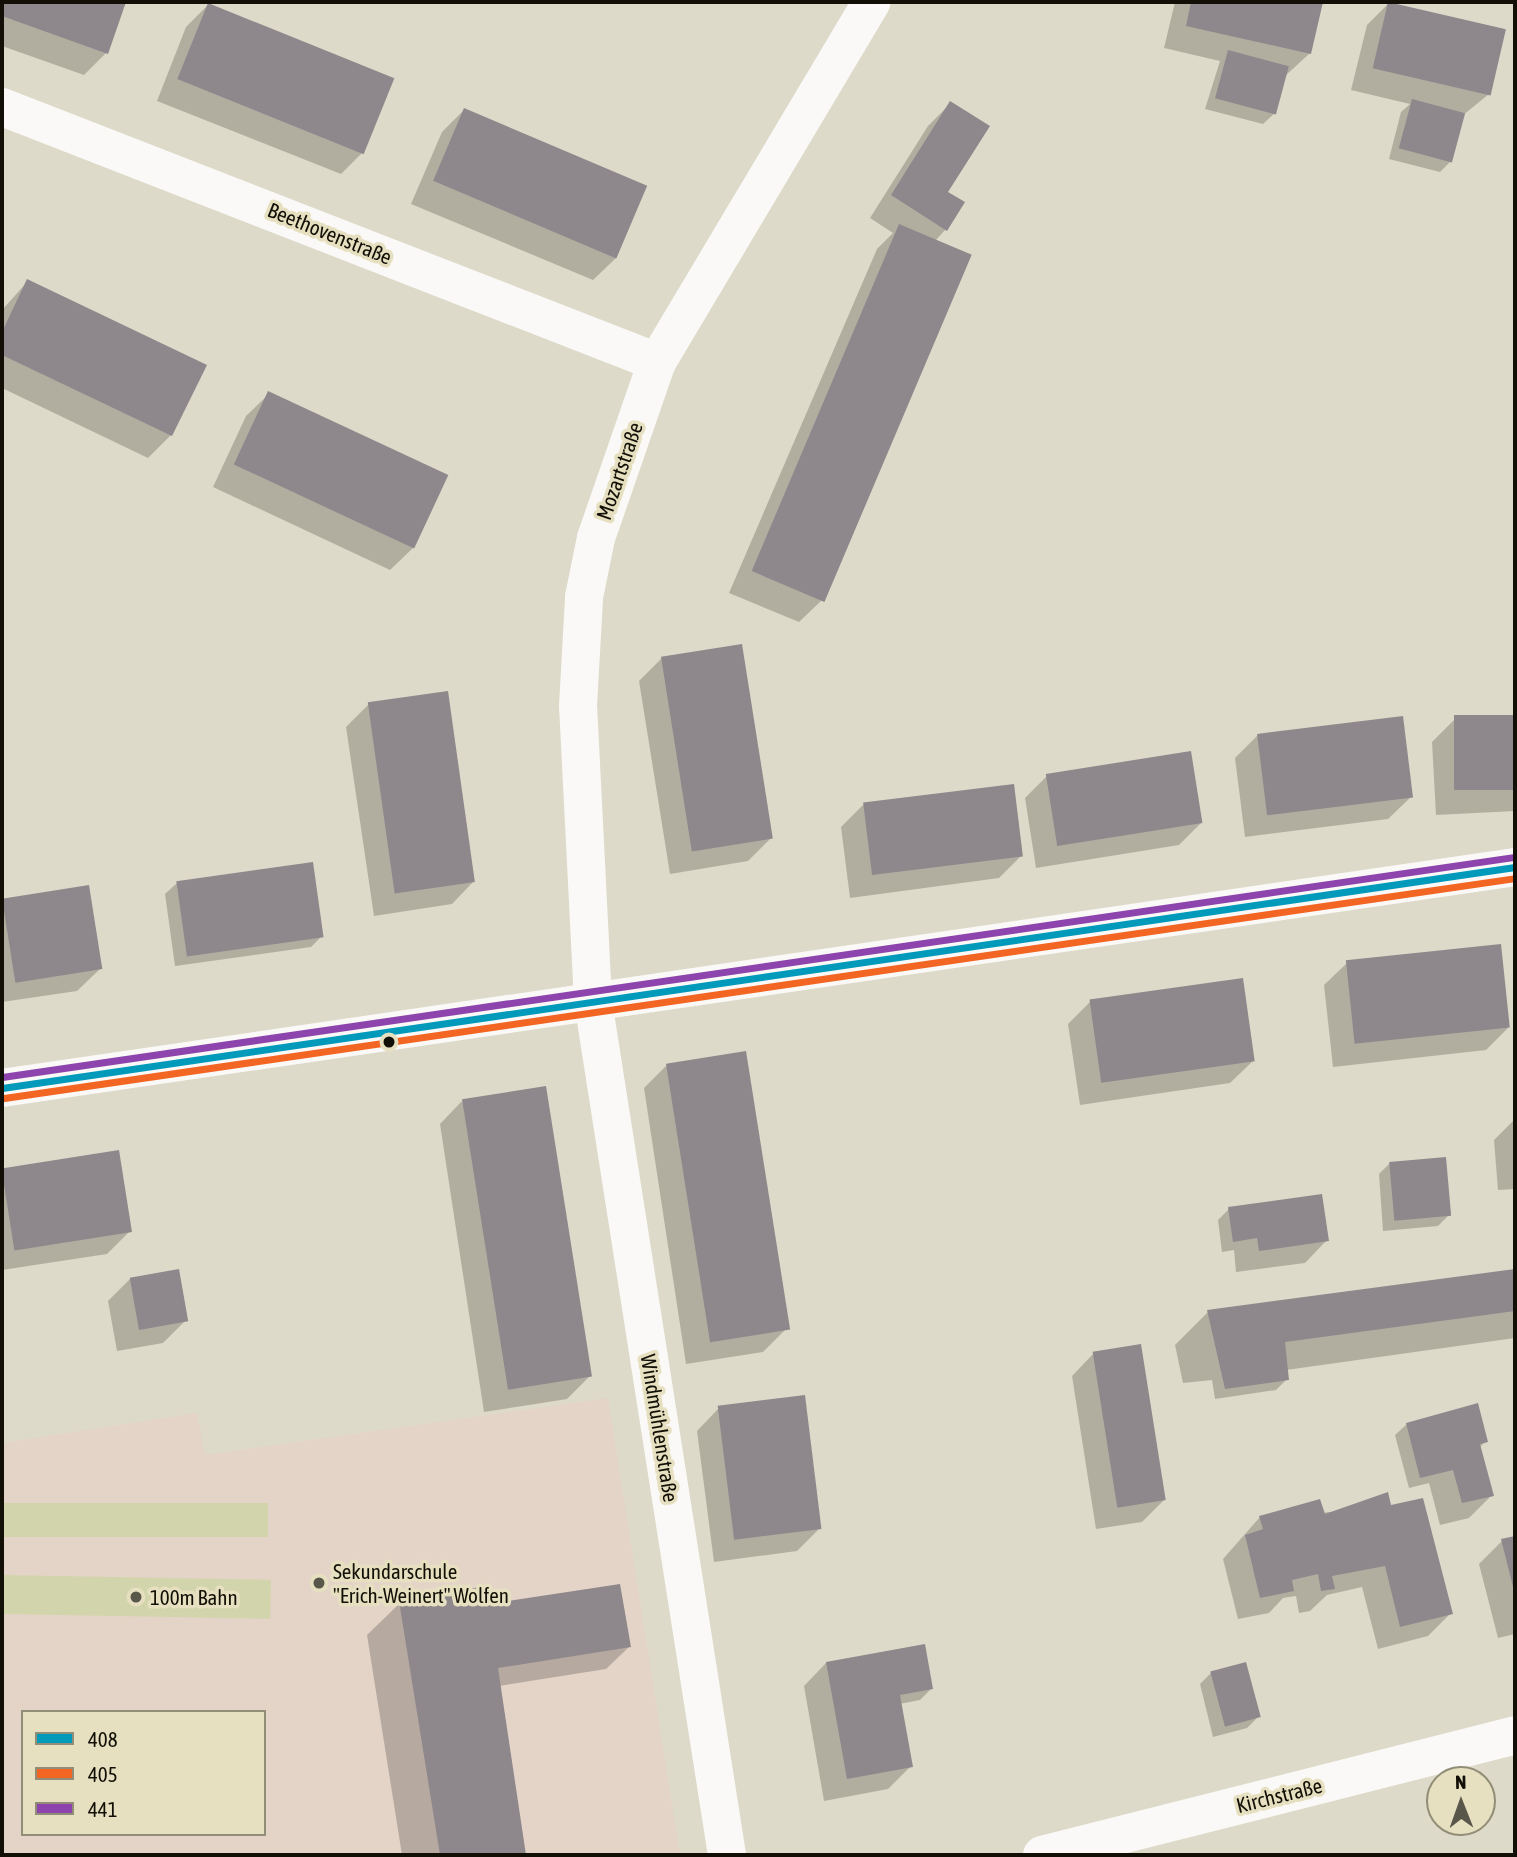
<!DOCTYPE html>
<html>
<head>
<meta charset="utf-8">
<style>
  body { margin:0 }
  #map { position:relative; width:1517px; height:1857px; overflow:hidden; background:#dedac9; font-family:"Asap Condensed",sans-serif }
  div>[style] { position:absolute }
  .education>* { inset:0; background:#e4d4c8 }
  .green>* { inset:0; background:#d2d5ab; transform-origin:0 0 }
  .shadow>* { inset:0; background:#0003 }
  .building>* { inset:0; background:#8e878c; transform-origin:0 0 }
  .minor>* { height:38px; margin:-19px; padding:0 19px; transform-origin:19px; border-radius:19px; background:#faf9f7 }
  .bus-1>* { height:7px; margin:-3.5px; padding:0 3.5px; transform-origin:3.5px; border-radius:3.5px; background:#029aba }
  .bus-2>* { height:7px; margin:-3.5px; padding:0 3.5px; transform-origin:3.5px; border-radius:3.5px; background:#f26522 }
  .bus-3>* { height:7px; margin:-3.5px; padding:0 3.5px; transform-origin:3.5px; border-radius:3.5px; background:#8e44ad }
  .dots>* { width:19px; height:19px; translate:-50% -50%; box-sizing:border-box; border:4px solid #e6e0c1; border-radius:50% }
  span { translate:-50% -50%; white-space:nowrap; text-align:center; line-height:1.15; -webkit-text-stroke:7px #e6e0c1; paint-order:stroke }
  .street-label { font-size:21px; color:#121006 }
  .poi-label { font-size:21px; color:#121006 }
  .left { translate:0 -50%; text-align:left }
  .frame { position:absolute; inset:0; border:4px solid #121006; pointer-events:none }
  .legend { position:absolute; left:21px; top:1710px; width:245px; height:126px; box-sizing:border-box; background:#e6e0c1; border:2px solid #918d76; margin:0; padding:9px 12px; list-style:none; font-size:21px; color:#121006 }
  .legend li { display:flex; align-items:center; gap:14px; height:35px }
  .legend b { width:35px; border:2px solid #918d76 }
  .north { position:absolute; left:1426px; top:1766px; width:70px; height:70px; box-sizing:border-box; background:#e6e0c1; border:2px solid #918d76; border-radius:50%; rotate:359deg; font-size:19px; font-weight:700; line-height:28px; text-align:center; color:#121006 }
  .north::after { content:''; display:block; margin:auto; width:24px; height:32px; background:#59574a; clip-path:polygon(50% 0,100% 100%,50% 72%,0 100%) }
</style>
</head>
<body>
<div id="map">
  <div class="education">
    <i style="clip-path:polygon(evenodd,608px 1398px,680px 1855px,2px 1855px,2px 1443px,197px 1413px,205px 1455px,608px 1398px,23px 1712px,264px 1712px,264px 1834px,23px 1834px,23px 1712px)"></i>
  </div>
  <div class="green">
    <i style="left:2px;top:1503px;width:266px;height:34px"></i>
    <i style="left:2px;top:1575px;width:269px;height:39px;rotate:1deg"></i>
  </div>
  <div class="shadow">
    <i style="clip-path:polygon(2px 2px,124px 2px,106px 53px,84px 75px,2px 46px)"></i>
    <i style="clip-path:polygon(1175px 2px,1321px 2px,1309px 54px,1285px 76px,1275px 113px,1263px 124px,1205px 109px,1220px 61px,1164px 48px)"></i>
    <i style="clip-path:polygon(1389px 3px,1489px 94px,1462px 116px,1451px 161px,1440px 172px,1389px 159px,1401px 112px,1410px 104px,1351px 90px,1367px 25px)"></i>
    <i style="clip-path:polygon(208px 5px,363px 152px,341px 174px,157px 101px,186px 27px)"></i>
    <i style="clip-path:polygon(951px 103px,946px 229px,935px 241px,822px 600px,799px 622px,729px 593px,877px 249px,893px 233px,870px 218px,928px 126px)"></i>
    <i style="clip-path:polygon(464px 110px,616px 258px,593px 280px,411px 204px,442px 132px)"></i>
    <i style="clip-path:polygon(28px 281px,171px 435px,148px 458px,2px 388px,2px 310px)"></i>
    <i style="clip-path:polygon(269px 394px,413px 548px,390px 570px,213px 487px,246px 416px)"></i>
    <i style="clip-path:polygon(662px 658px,771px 838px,748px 861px,670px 874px,639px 681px)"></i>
    <i style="clip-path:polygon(369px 704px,474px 881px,452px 904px,374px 916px,346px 727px)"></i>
    <i style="clip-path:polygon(1515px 716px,1515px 811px,1436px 815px,1432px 742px,1455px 719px)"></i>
    <i style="clip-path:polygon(1258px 735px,1411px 797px,1388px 819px,1245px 837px,1235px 758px)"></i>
    <i style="clip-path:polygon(1047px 776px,1201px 823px,1179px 845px,1036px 868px,1025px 798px)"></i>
    <i style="clip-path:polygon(863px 805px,1021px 856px,999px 878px,850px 898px,841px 827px)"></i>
    <i style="clip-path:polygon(177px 883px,322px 936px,311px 947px,175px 966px,165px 894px)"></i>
    <i style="clip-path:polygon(88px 887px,100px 969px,77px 991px,2px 1002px,2px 900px)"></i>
    <i style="clip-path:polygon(1347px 963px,1508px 1028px,1486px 1050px,1333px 1067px,1324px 985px)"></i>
    <i style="clip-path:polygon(1091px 1001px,1253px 1061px,1230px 1083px,1080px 1105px,1068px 1024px)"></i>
    <i style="clip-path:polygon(667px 1065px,786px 1329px,763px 1352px,686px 1364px,644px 1088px)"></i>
    <i style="clip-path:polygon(462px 1101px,589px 1377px,567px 1399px,484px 1412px,440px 1124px)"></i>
    <i style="clip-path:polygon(1515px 1119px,1515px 1189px,1498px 1190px,1494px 1140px)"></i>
    <i style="clip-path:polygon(118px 1152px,130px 1231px,107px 1254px,2px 1270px,2px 1171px)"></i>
    <i style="clip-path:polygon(1390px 1163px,1449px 1215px,1438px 1226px,1383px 1231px,1379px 1174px)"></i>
    <i style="clip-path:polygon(1229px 1209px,1327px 1240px,1305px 1263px,1236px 1272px,1234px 1250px,1222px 1252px,1218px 1220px)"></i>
    <i style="clip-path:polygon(1515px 1271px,1515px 1338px,1286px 1370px,1287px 1379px,1276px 1390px,1215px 1399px,1212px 1380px,1183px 1383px,1175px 1345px,1208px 1312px)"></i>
    <i style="clip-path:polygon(131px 1278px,186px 1320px,163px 1343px,117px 1351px,108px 1301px)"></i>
    <i style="clip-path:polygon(1094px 1353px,1164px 1500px,1142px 1522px,1096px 1529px,1072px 1376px)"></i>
    <i style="clip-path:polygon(719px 1408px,820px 1528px,797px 1551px,714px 1562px,697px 1431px)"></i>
    <i style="clip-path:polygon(1407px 1424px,1486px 1441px,1479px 1448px,1492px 1495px,1469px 1518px,1440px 1525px,1429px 1483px,1409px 1488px,1395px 1435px)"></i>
    <i style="clip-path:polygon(1390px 1508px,1451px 1613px,1428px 1636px,1378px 1649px,1362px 1587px,1327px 1595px,1310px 1611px,1299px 1613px,1296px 1596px,1283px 1598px,1269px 1613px,1238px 1619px,1223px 1559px,1260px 1517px)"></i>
    <i style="clip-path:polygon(1515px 1538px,1515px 1634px,1498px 1638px,1479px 1564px,1502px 1541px)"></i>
    <i style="clip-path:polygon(400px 1603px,487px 1606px,629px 1647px,606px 1669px,499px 1686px,525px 1855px,402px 1855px,367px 1635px)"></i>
    <i style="clip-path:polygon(826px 1663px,931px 1689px,920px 1700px,899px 1704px,911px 1766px,888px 1789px,824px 1801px,804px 1686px)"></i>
    <i style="clip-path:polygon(1211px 1673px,1259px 1716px,1247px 1728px,1213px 1737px,1200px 1684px)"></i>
  </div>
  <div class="building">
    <i style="clip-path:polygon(2px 2px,126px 2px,108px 54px,2px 16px)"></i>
    <i style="clip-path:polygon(1191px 2px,1323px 2px,1311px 54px,1186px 26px)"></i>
    <i style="left:1388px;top:2px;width:121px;height:68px;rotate:13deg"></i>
    <i style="left:208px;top:3px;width:201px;height:82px;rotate:22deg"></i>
    <i style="left:1228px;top:50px;width:63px;height:50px;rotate:15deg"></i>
    <i style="left:1412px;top:99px;width:55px;height:51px;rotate:15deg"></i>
    <i style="clip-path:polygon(950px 101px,990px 126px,948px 192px,965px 202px,947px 231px,891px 195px)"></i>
    <i style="left:464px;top:108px;width:199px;height:79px;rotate:23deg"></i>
    <i style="left:899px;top:224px;width:79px;height:377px;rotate:23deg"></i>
    <i style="clip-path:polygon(27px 279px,207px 365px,172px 436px,2px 355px,2px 332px)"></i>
    <i style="left:268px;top:391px;width:199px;height:81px;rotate:25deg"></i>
    <i style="left:742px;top:644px;width:197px;height:82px;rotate:81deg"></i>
    <i style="left:448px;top:691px;width:193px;height:81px;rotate:82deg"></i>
    <i style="left:1515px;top:715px;width:75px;height:61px;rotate:90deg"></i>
    <i style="left:1403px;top:716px;width:82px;height:147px;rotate:83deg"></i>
    <i style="left:1191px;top:751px;width:73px;height:147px;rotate:81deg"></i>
    <i style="left:1014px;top:784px;width:73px;height:152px;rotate:83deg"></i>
    <i style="left:313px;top:862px;width:76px;height:138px;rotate:82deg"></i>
    <i style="left:89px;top:885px;width:85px;height:88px;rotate:81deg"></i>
    <i style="left:1501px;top:944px;width:84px;height:156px;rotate:84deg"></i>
    <i style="left:1243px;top:978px;width:84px;height:155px;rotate:82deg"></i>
    <i style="left:746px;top:1051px;width:282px;height:81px;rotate:81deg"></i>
    <i style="left:546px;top:1086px;width:294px;height:85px;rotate:81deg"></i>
    <i style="left:119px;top:1150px;width:83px;height:119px;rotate:81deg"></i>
    <i style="left:1446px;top:1157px;width:59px;height:57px;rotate:85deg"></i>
    <i style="clip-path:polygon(1322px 1194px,1329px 1241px,1259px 1251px,1257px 1238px,1233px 1242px,1228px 1207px)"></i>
    <i style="left:179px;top:1269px;width:53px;height:50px;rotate:80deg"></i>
    <i style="clip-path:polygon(1515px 1269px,1515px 1311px,1285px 1342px,1289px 1380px,1225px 1389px,1207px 1310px)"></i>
    <i style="left:1141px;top:1344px;width:158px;height:49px;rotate:81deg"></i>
    <i style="left:805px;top:1395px;width:135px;height:88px;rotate:83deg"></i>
    <i style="clip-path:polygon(1478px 1403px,1488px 1442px,1480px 1444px,1494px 1496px,1462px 1503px,1453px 1470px,1420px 1478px,1406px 1423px)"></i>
    <i style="clip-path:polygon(1388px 1492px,1391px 1505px,1423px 1498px,1453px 1614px,1400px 1627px,1385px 1566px,1332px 1576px,1335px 1589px,1321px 1591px,1318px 1574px,1292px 1580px,1294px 1591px,1260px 1598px,1245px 1535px,1263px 1529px,1259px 1516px,1320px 1499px,1325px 1514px)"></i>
    <i style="clip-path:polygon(1515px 1536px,1515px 1591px,1514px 1591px,1501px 1539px)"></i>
    <i style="clip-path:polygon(620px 1584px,631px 1647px,498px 1668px,526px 1855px,440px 1855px,399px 1601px,486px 1586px,488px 1604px)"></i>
    <i style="clip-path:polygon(925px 1644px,933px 1689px,900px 1695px,913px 1767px,847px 1779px,826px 1662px)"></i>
    <i style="left:1246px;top:1662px;width:57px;height:37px;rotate:75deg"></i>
  </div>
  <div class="minor">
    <i style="left:2px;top:107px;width:703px;rotate:21.27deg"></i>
    <i style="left:2px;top:1088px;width:1529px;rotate:-8.31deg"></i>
    <i style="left:727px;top:1855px;width:864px;rotate:-98.92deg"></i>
    <i style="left:593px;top:1001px;width:295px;rotate:-92.9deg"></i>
    <i style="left:578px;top:706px;width:109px;rotate:-86.8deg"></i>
    <i style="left:584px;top:597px;width:60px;rotate:-78.5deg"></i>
    <i style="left:596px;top:538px;width:186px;rotate:-70.9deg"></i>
    <i style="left:657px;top:362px;width:419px;rotate:-59.2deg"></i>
    <i style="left:1042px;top:1855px;width:488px;rotate:-14.2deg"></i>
  </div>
  <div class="bus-1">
    <i style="left:2px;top:1088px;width:1529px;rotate:-8.31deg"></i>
  </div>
  <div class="bus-2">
    <i style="left:4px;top:1098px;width:1527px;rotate:-8.28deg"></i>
  </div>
  <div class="bus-3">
    <i style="left:2px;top:1077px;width:1527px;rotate:-8.28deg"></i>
  </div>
  <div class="dots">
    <i style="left:389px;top:1042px;background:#121006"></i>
    <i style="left:319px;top:1583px;background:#59574a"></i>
    <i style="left:136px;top:1597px;background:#59574a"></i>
  </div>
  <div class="street-label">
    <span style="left:330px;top:233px;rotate:22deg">Beethovenstraße</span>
    <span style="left:619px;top:471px;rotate:-71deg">Mozartstraße</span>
    <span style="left:660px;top:1428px;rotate:81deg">Windmühlenstraße</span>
    <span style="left:1279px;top:1795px;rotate:-14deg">Kirchstraße</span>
  </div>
  <div class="poi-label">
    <span class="left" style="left:333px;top:1583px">Sekundarschule<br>"Erich-Weinert" Wolfen</span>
    <span class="left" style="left:150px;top:1597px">100m Bahn</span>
  </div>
  <div class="frame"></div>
  <ul class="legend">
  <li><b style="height:9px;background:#029aba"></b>408</li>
  <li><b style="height:9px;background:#f26522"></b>405</li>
  <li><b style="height:9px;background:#8e44ad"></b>441</li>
  </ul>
  <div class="north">N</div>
</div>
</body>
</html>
